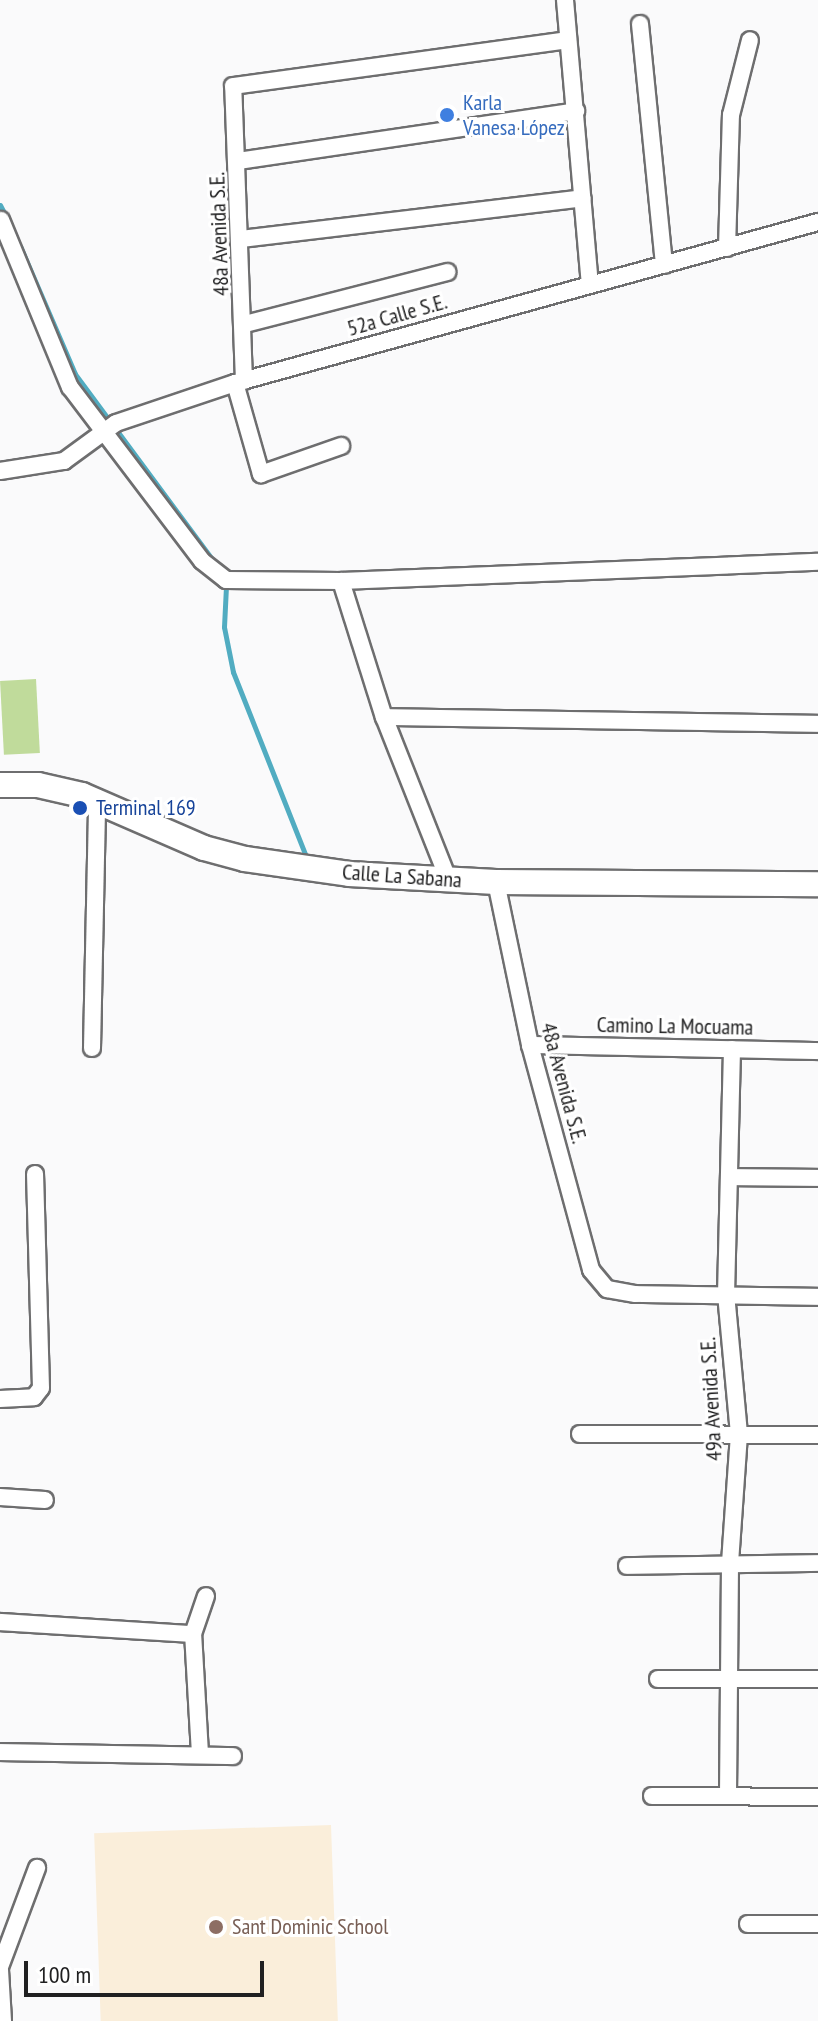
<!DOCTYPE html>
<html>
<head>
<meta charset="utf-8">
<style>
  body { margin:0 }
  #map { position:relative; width:818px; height:2021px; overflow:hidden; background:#fafafb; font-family:"PT Sans Narrow",sans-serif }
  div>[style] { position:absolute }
  .education>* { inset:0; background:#faeeda; transform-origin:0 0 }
  .green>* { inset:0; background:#c0db9b; transform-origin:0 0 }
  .stream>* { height:5px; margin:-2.5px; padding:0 2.5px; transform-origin:2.5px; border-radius:2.5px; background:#51acc1 }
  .roads { filter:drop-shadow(2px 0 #6e6e6f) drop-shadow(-2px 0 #6e6e6f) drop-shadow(0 2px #6e6e6f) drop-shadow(0 -2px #6e6e6f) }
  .street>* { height:16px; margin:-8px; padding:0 8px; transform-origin:8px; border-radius:8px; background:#fff }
  .secondary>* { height:24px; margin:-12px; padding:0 12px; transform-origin:12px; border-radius:12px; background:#fff }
  .dots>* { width:22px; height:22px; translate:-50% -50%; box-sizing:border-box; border:4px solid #fff; border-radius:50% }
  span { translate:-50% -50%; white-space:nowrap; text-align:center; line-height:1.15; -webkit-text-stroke:6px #fff; paint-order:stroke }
  .shop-label { font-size:22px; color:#366cbe }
  .left { translate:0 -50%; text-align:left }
  .street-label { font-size:22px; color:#202021 }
  .transit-label { font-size:22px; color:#164399 }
  .education-label { font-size:22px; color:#785e54 }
  .scale { position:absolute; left:24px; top:1961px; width:240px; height:36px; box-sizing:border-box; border:4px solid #202021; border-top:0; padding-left:10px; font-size:24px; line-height:28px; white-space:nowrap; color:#202021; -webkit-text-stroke:6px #fff; paint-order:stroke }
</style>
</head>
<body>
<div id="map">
  <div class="education">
    <i style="left:331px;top:1825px;width:196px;height:237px;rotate:88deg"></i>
  </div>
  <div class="green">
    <i style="left:36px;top:679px;width:74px;height:36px;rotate:87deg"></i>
  </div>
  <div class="stream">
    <i style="left:0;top:205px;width:16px;rotate:63deg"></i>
    <i style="left:20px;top:246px;width:139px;rotate:66.7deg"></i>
    <i style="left:75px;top:374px;width:234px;rotate:53.5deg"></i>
    <i style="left:226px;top:586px;width:41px;rotate:92.8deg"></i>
    <i style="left:224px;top:627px;width:46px;rotate:78.7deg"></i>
    <i style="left:233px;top:672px;width:198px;rotate:68.4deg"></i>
  </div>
  <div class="roads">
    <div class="street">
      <i style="left:565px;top:0;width:285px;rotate:85deg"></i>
      <i style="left:640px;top:24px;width:242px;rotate:84.3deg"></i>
      <i style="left:238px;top:161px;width:342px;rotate:-8.4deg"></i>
      <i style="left:1px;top:220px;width:181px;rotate:67.6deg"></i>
      <i style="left:70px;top:387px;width:218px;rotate:52.8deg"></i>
      <i style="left:202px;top:561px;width:31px;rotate:38deg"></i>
      <i style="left:226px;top:580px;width:115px;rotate:0.5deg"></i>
      <i style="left:341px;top:581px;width:477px;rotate:-2.3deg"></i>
      <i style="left:241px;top:239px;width:344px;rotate:-6.8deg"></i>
      <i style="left:727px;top:248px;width:133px;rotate:-88.3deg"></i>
      <i style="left:731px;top:115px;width:77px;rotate:-75.8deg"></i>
      <i style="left:245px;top:324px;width:209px;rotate:-14.4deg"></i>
      <i style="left:244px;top:381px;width:295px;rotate:-92.1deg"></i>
      <i style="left:233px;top:86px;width:338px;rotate:-7.8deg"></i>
      <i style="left:235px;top:383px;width:95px;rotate:74.1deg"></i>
      <i style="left:261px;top:474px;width:85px;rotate:-19.3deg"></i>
      <i style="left:0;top:471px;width:65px;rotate:-8.9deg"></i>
      <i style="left:64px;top:461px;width:64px;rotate:-36.2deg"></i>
      <i style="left:116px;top:423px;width:126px;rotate:-18.6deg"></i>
      <i style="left:235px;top:383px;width:605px;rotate:-15.44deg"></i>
      <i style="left:341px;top:581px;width:143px;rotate:72.5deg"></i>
      <i style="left:384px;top:717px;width:176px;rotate:68.4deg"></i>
      <i style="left:384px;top:717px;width:434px;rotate:0.9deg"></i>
      <i style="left:496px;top:882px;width:167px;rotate:78.2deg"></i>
      <i style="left:530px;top:1045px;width:233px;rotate:74.8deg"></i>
      <i style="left:591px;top:1270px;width:25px;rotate:50deg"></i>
      <i style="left:607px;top:1289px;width:29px;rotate:10deg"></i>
      <i style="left:636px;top:1294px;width:182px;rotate:0.9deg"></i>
      <i style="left:530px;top:1045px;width:288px;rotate:1.2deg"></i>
      <i style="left:92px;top:1048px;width:247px;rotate:-88.8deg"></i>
      <i style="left:729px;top:1177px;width:89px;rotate:0.6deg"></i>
      <i style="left:0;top:1399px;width:34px;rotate:-3deg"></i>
      <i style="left:34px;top:1397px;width:11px;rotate:-52deg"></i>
      <i style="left:41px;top:1388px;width:214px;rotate:-91.6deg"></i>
      <i style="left:580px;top:1434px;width:238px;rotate:0.2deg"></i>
      <i style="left:0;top:1497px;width:45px;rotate:3.8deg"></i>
      <i style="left:627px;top:1566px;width:191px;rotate:-0.9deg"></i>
      <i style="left:0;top:1622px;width:193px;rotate:3.6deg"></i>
      <i style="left:658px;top:1679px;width:160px"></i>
      <i style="left:0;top:1752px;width:233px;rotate:1deg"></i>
      <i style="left:200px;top:1754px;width:120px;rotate:-93.3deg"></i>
      <i style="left:193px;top:1634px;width:40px;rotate:-71.1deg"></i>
      <i style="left:728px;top:1794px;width:231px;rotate:-89.5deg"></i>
      <i style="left:730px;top:1563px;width:129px;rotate:-86deg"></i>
      <i style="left:739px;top:1434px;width:140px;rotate:-95.3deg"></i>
      <i style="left:726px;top:1295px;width:246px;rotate:-88.6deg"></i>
      <i style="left:652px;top:1796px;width:166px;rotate:0.3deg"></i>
      <i style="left:748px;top:1924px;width:70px"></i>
      <i style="left:0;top:1967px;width:106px;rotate:-69.5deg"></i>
      <i style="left:0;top:1970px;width:51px;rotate:86.6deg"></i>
    </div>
    <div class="secondary">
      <i style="left:0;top:785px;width:38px"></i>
      <i style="left:38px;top:785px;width:45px;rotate:12.8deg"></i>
      <i style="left:82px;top:795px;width:133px;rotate:23.5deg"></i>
      <i style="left:204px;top:848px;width:42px;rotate:15deg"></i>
      <i style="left:245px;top:859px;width:105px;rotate:8.2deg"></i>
      <i style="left:349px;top:874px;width:147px;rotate:3.1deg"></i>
      <i style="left:496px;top:882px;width:322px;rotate:0.4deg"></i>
    </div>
  </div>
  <div class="dots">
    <i style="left:447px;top:115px;background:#3f7fe0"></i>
    <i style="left:80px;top:808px;background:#1a4fb4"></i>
    <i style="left:216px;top:1927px;background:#8d6e63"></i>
  </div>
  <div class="shop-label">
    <span class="left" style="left:463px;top:115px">Karla<br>Vanesa López</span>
  </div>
  <div class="street-label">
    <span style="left:219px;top:234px;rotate:-92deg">48a Avenida S.E.</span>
    <span style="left:397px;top:315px;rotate:-16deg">52a Calle S.E.</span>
    <span style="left:402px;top:876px;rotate:4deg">Calle La Sabana</span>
    <span style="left:675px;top:1026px;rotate:1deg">Camino La Mocuama</span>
    <span style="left:564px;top:1083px;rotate:75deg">48a Avenida S.E.</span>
    <span style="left:711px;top:1399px;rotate:-93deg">49a Avenida S.E.</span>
  </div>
  <div class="transit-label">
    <span class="left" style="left:96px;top:808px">Terminal 169</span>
  </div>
  <div class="education-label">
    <span class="left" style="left:232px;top:1927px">Sant Dominic School</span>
  </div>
  <div class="scale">100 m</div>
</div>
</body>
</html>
